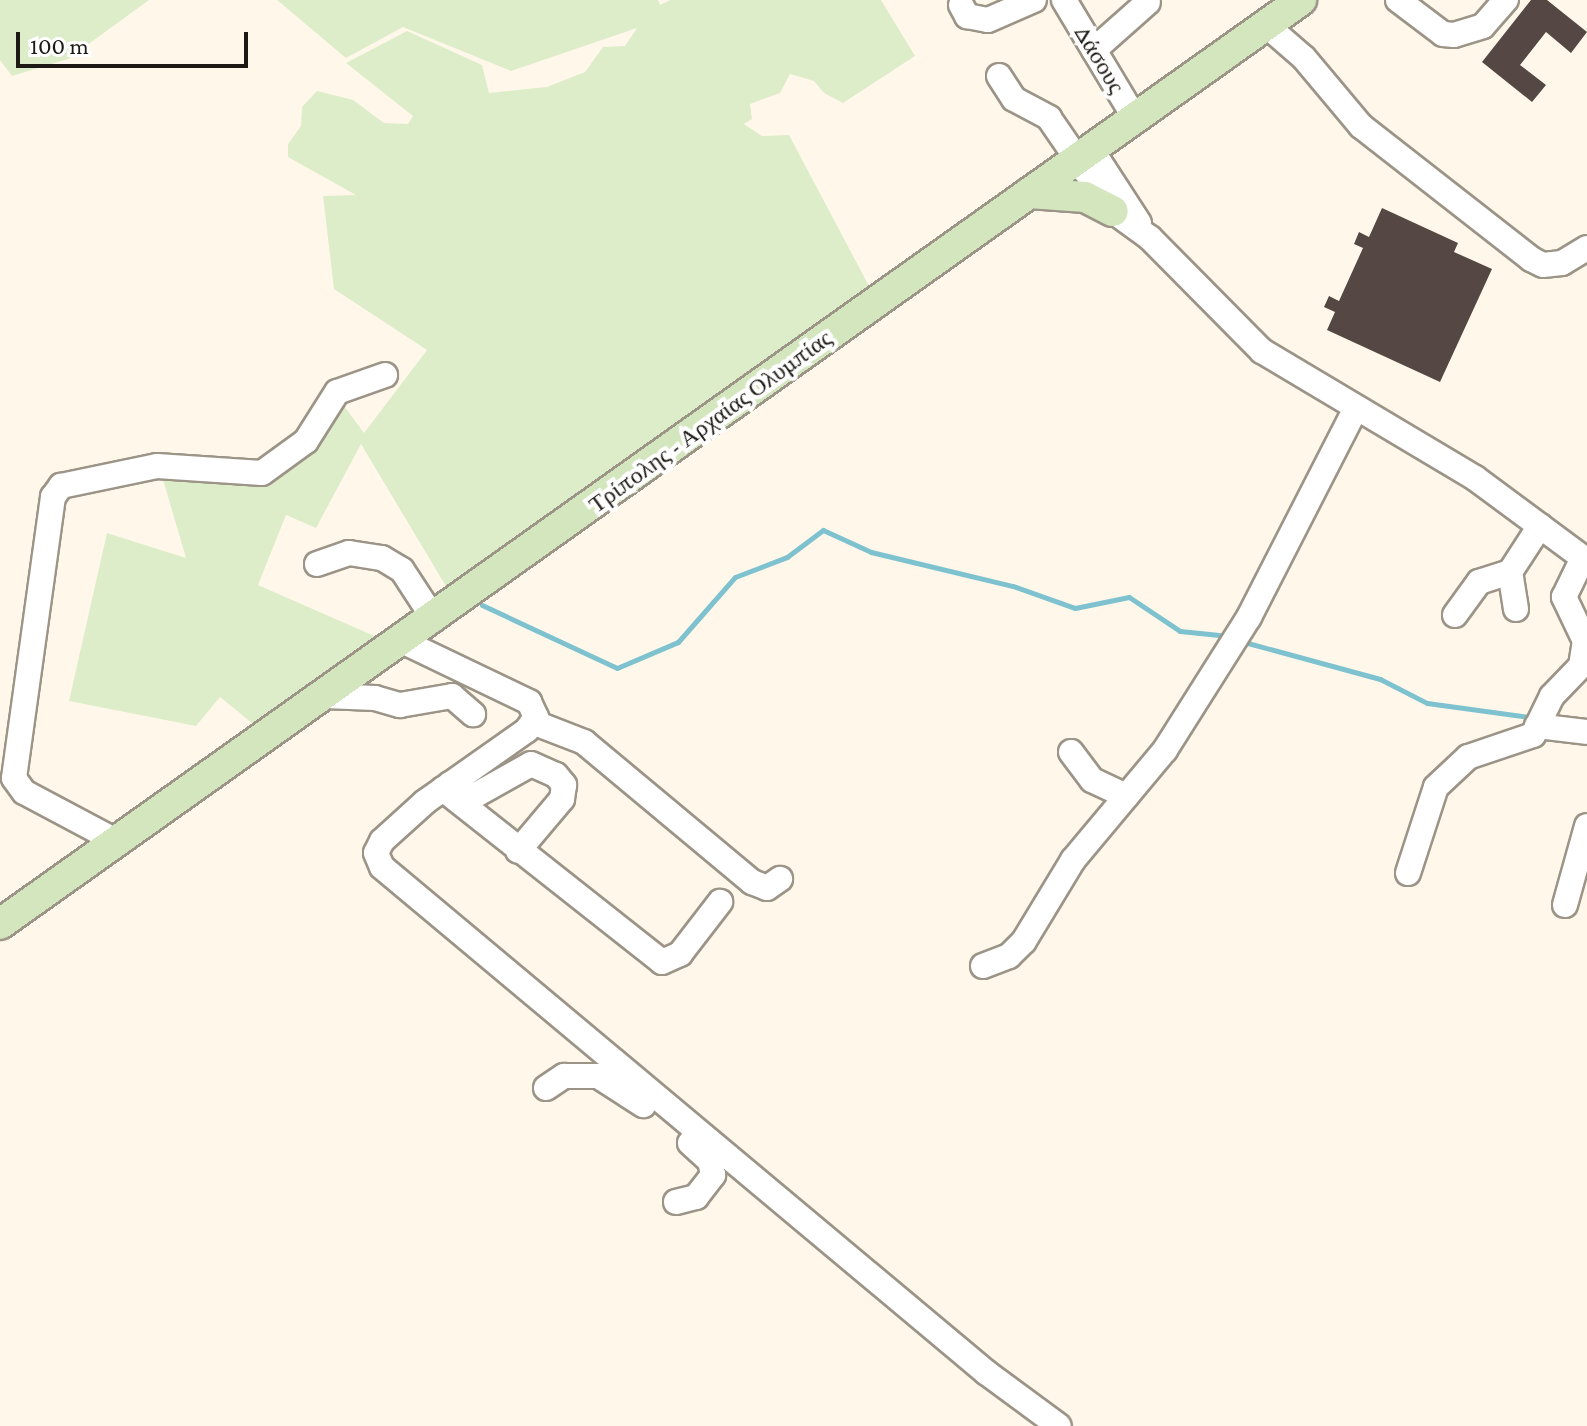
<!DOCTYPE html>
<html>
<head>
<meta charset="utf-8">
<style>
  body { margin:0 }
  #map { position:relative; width:1587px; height:1426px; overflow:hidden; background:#fff8ea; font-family:"Crimson Pro",serif }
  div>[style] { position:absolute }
  .green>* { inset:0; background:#ddedc9 }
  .stream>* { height:5px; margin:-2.5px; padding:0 2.5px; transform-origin:2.5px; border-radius:2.5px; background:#7ec2cf }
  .building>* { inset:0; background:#554743 }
  .roads { filter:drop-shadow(2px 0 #9b9487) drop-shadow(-2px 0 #9b9487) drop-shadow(0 2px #9b9487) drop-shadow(0 -2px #9b9487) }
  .minor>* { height:24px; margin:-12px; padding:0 12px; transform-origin:12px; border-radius:12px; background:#fff }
  .major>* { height:30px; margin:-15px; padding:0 15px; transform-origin:15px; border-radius:15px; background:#d4e6be }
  span { translate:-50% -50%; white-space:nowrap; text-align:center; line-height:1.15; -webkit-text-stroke:8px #fff; paint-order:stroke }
  .street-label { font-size:24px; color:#1d1a15 }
  .scale { position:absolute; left:16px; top:32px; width:232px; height:36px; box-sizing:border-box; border:4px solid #1d1a15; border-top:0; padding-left:10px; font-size:24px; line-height:28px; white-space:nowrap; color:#1d1a15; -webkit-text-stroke:6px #fff; paint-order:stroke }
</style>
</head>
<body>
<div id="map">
  <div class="green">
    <i style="clip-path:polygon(0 0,149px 0,68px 59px,12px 76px,0 60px)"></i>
    <i style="clip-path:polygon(277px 0,658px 0,660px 5px,670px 0,881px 0,915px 56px,843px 103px,824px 93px,814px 81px,790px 74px,780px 93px,750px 104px,752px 119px,744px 124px,762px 136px,789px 135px,870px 288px,447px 588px,361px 444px,316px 528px,286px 515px,258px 585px,379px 638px,257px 727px,220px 697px,196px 726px,69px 701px,107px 533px,186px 558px,162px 476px,270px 486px,313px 448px,339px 399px,364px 433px,427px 350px,334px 289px,323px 196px,356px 195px,288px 157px,288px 144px,301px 126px,302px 107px,317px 91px,353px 100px,384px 123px,408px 124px,413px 116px,346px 63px,407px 31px,482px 65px,489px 93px,547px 87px,585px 72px,603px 47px,625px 46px,637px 28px,511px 71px,403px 27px,346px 58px)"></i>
  </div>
  <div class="stream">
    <i style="left:482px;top:605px;width:149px;rotate:25deg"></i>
    <i style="left:617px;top:668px;width:66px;rotate:-23.1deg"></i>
    <i style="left:678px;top:642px;width:86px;rotate:-48.8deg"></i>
    <i style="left:735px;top:577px;width:56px;rotate:-21deg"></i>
    <i style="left:787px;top:557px;width:45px;rotate:-36.9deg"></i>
    <i style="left:823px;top:530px;width:53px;rotate:24.6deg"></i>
    <i style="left:871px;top:552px;width:146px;rotate:13.5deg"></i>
    <i style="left:1013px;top:586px;width:66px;rotate:19.5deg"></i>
    <i style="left:1075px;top:608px;width:55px;rotate:-11.5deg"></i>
    <i style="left:1129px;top:597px;width:61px;rotate:33.7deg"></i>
    <i style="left:1180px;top:631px;width:49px;rotate:5.8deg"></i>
    <i style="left:1244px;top:642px;width:141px;rotate:15.2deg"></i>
    <i style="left:1380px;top:679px;width:53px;rotate:27.1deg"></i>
    <i style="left:1427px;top:703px;width:103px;rotate:7.8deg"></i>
  </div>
  <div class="building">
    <i style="clip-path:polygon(1531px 0,1547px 0,1587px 32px,1571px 53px,1546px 32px,1520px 65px,1546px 85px,1532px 102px,1482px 62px)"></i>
    <i style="clip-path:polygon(1382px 208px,1458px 243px,1454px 252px,1492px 269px,1440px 382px,1327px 330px,1335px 312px,1324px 307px,1329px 296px,1339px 301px,1363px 248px,1354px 244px,1359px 232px,1369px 237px)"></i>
  </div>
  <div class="roads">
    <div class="minor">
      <i style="left:1064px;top:0;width:138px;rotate:59deg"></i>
      <i style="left:1398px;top:0;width:56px;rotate:37.1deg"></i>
      <i style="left:1443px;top:34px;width:11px;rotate:5deg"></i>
      <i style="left:1454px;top:35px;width:30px;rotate:-17deg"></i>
      <i style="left:1483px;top:26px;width:35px;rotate:-49deg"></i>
      <i style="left:961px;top:5px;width:13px;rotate:61deg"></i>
      <i style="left:967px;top:16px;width:21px;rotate:11deg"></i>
      <i style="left:988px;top:20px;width:50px;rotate:-23.5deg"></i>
      <i style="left:1266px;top:25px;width:50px;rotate:41deg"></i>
      <i style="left:1304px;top:58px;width:89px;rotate:50deg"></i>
      <i style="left:1361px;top:126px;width:216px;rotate:38deg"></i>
      <i style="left:1531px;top:259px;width:13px;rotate:27deg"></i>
      <i style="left:1543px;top:265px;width:19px;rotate:-6deg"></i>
      <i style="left:1562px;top:263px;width:29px;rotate:-31deg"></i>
      <i style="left:1094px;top:50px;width:72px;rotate:-41.6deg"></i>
      <i style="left:999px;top:76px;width:27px;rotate:57deg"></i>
      <i style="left:1014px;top:99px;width:40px;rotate:28deg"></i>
      <i style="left:1049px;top:118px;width:113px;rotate:55.5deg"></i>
      <i style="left:1113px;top:211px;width:46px;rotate:36.1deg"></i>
      <i style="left:1150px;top:238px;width:159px;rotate:45.3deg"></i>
      <i style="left:1262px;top:351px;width:248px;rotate:30.8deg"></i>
      <i style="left:1475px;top:478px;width:139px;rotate:36.5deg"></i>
      <i style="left:1091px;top:149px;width:88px;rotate:57deg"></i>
      <i style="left:317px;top:564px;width:34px;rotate:-19deg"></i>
      <i style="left:349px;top:553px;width:33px;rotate:9deg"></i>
      <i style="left:382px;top:558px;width:23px;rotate:31deg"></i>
      <i style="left:402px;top:570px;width:59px;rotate:56.9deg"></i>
      <i style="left:1516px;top:609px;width:37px;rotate:-99deg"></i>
      <i style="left:1510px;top:572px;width:55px;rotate:-56.9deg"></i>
      <i style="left:1455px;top:615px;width:41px;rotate:-54deg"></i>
      <i style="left:1479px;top:582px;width:33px;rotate:-18deg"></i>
      <i style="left:404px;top:642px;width:139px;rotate:25.6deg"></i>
      <i style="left:529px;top:702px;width:17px;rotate:65deg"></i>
      <i style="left:536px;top:717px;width:16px;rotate:125deg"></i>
      <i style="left:527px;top:730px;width:125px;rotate:144.8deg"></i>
      <i style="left:425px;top:802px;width:58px;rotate:137.8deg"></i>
      <i style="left:382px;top:841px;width:13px;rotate:117deg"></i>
      <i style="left:376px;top:853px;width:15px;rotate:67deg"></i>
      <i style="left:382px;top:867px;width:789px;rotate:39.91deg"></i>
      <i style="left:987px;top:1373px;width:89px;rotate:36.4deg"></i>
      <i style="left:325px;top:696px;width:50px;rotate:2.3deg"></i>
      <i style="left:375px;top:698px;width:26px;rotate:16deg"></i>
      <i style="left:400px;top:705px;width:53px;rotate:-9.8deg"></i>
      <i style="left:452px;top:696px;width:28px;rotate:41deg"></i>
      <i style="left:535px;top:723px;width:53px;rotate:21.2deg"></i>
      <i style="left:584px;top:742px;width:219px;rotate:39.8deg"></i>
      <i style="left:752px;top:882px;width:16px;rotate:22deg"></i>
      <i style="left:767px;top:888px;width:16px;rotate:-35deg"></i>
      <i style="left:1537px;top:726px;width:50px;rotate:6.8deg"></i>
      <i style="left:1071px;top:752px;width:35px;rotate:53deg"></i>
      <i style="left:1092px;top:780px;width:38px;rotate:25deg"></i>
      <i style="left:450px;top:784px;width:27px;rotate:27deg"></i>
      <i style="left:474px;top:796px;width:65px;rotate:-29.3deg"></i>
      <i style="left:531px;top:764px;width:27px;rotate:24deg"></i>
      <i style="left:556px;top:775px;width:13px;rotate:51deg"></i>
      <i style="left:564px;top:785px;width:14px;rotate:98deg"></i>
      <i style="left:562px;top:799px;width:68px;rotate:130.2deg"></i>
      <i style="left:443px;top:789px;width:279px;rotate:38.3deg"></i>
      <i style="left:662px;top:962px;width:20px;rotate:-24deg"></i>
      <i style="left:680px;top:954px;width:66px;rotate:-52.4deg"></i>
      <i style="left:118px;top:842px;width:106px;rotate:-152deg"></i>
      <i style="left:24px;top:792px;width:17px;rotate:-126deg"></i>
      <i style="left:14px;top:778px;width:284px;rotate:-82.1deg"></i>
      <i style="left:53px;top:497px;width:14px;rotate:-54deg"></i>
      <i style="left:61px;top:486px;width:98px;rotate:-11.8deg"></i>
      <i style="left:157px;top:466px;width:105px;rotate:3.8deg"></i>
      <i style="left:262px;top:473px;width:54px;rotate:-36deg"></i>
      <i style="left:306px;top:441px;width:58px;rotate:-57.7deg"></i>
      <i style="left:337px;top:392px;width:51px;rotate:-19.5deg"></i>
      <i style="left:1408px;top:873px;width:90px;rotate:-72deg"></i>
      <i style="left:1436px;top:787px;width:44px;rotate:-43.2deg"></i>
      <i style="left:1468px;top:757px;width:69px;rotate:-18.7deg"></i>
      <i style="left:1533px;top:735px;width:43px;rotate:-64deg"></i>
      <i style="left:1552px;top:696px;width:42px;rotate:-46deg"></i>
      <i style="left:1581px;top:666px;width:25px;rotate:-81deg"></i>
      <i style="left:1585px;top:641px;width:49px;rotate:-115.5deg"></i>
      <i style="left:1564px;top:597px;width:43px;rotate:-64deg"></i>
      <i style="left:1565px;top:905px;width:82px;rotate:-74.4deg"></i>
      <i style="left:983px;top:966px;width:28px;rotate:-21deg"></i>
      <i style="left:1009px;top:956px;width:21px;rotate:-45deg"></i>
      <i style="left:1024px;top:941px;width:95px;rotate:-58.8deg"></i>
      <i style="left:1073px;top:860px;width:143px;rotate:-50.1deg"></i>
      <i style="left:1165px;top:750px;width:157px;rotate:-57.7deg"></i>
      <i style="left:1249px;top:617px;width:235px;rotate:-62.9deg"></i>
      <i style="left:546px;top:1088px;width:22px;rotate:-34deg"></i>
      <i style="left:564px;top:1076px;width:34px"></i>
      <i style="left:598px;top:1076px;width:54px;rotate:32.8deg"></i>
      <i style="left:676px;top:1202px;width:21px;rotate:-14deg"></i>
      <i style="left:696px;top:1197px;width:28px;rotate:-52deg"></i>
      <i style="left:713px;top:1175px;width:14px;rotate:-102deg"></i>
      <i style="left:710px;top:1161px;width:27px;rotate:-138deg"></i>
    </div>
    <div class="major">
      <i style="left:1029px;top:193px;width:56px;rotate:4.1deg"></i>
      <i style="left:1085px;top:197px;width:31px;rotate:27deg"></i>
      <i style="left:0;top:924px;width:1596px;rotate:-35.38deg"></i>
    </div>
  </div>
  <div class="street-label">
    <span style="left:1100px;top:59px;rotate:59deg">Δάσους</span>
    <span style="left:710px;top:421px;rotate:-36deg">Τρίπολης - Αρχαίας Ολυμπίας</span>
  </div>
  <div class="scale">100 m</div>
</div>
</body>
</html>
